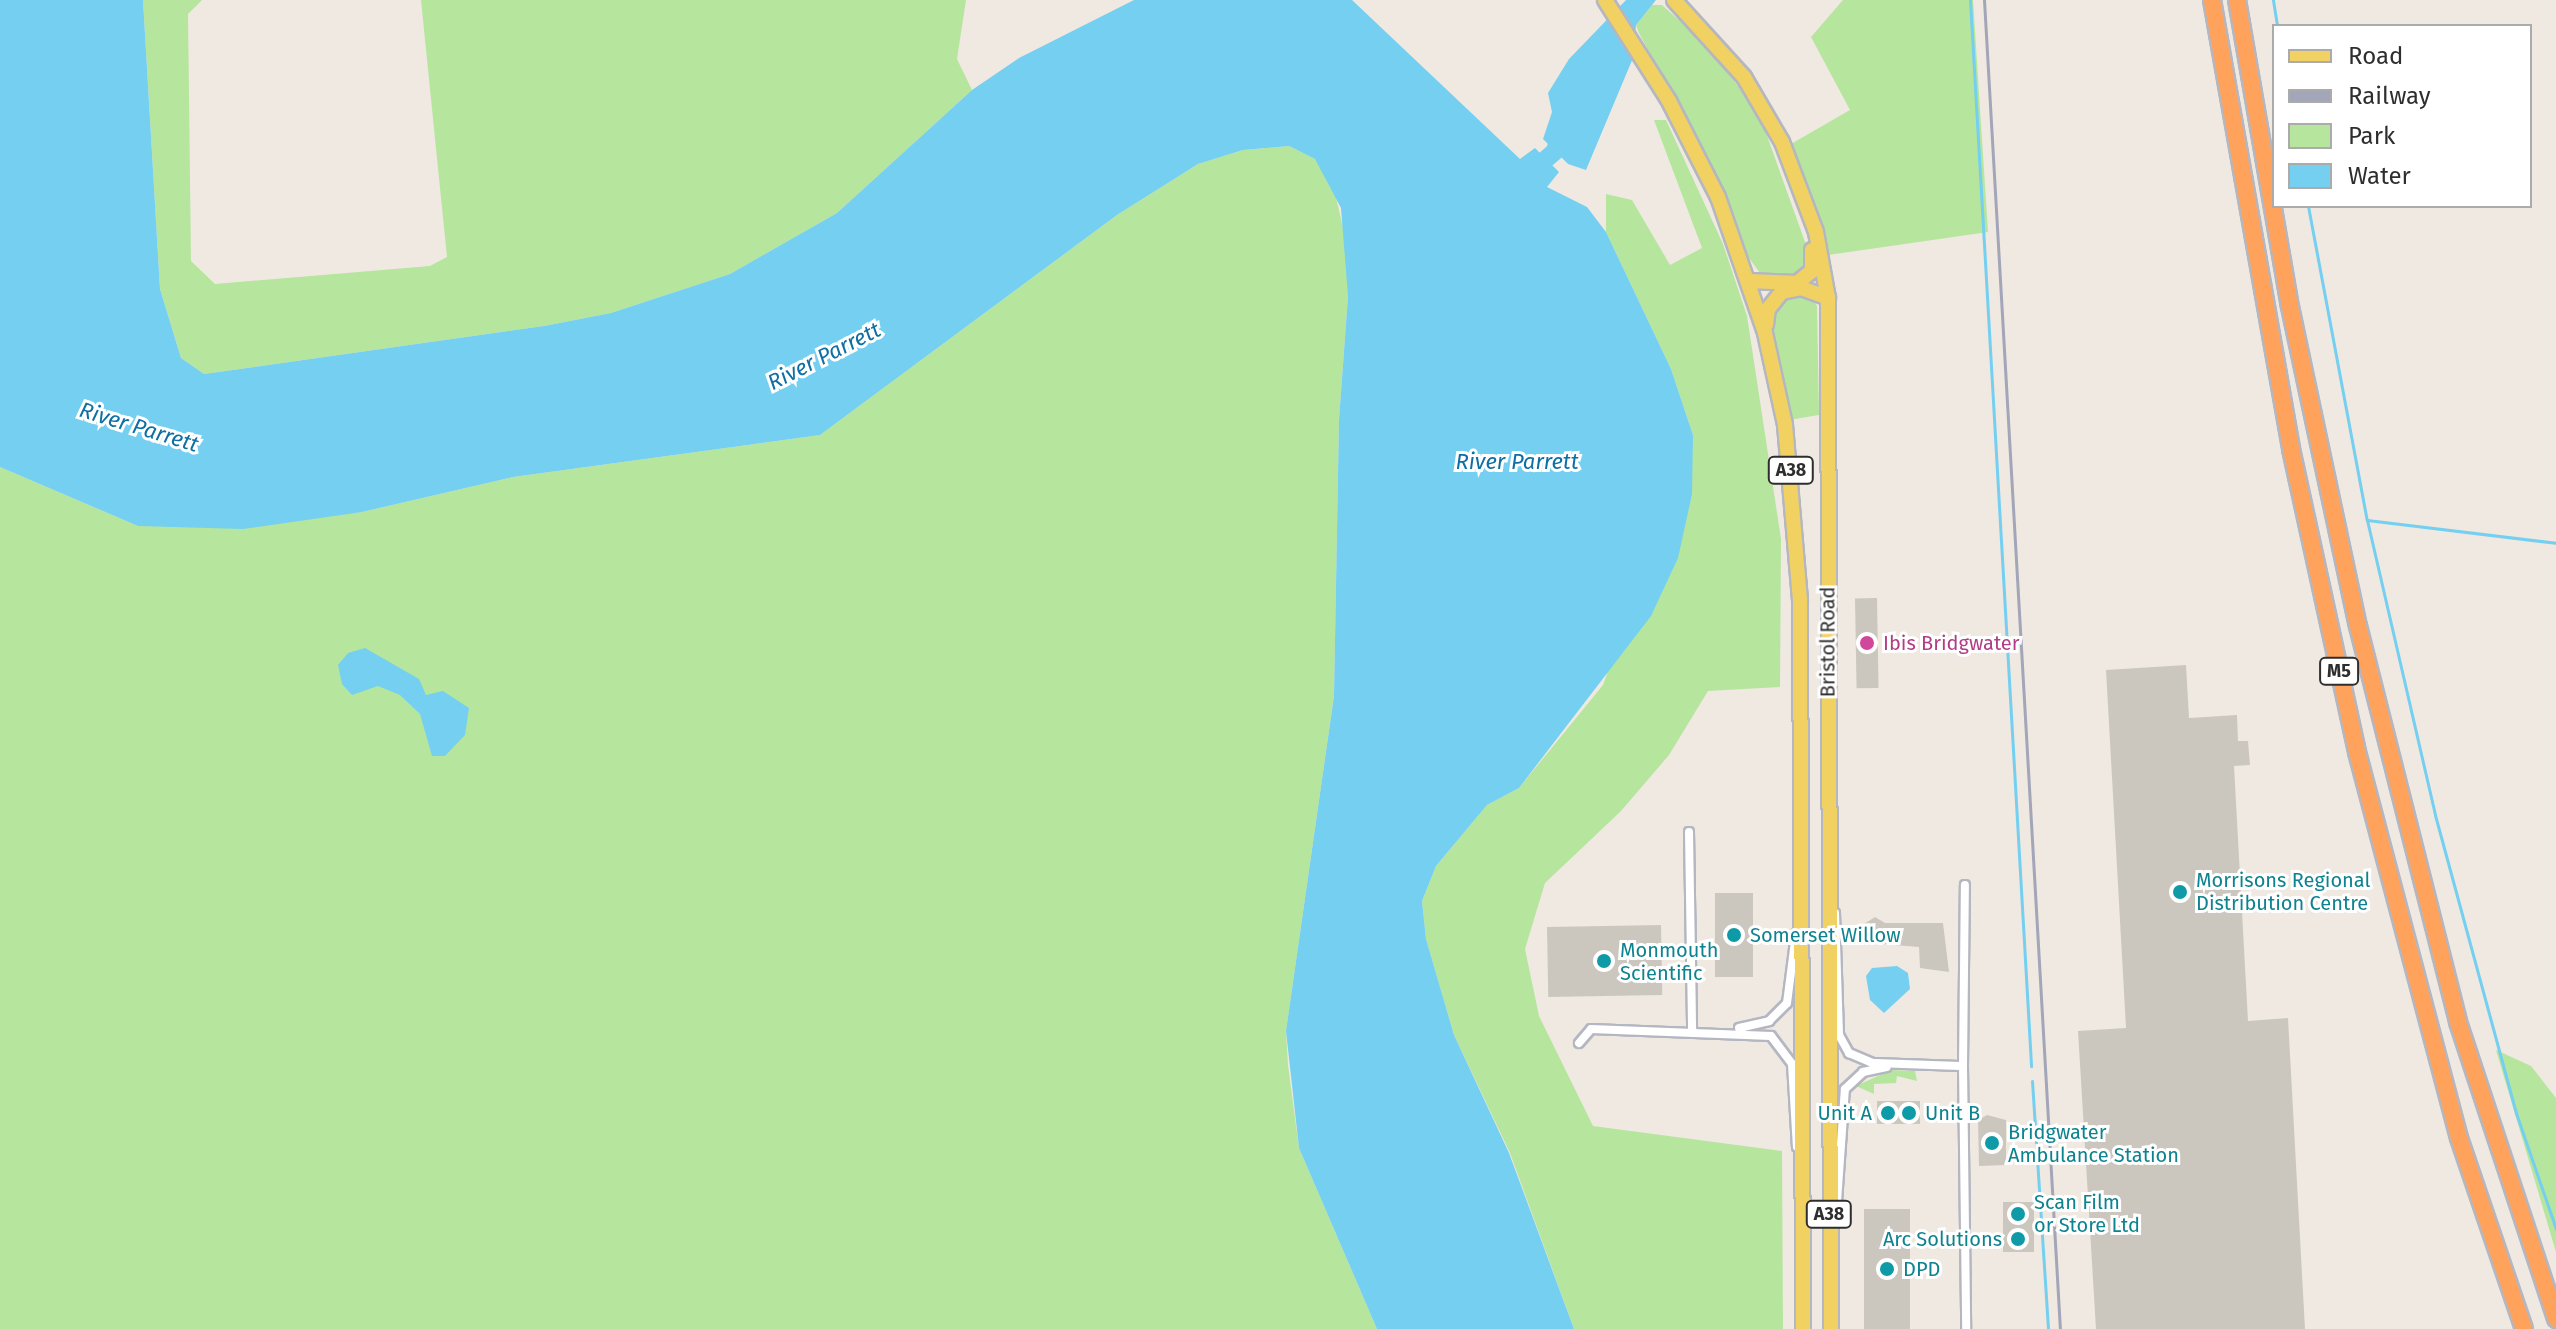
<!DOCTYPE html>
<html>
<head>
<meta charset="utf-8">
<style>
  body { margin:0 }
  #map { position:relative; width:2556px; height:1329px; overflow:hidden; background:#efe9e1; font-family:"Fira Sans",sans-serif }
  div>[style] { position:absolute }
  .green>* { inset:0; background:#b6e59e }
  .water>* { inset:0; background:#75cff0 }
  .stream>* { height:3px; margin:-1.5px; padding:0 1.5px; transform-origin:1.5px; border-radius:1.5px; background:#75cff0 }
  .river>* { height:18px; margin:-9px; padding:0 9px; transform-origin:9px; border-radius:9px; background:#75cff0 }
  .building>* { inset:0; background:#cbc7bf; transform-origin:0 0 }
  .roads { filter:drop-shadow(2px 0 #b4b7c1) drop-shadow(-2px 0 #b4b7c1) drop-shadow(0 2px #b4b7c1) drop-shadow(0 -2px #b4b7c1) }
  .minor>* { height:8px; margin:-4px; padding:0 4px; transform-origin:4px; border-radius:4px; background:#fff }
  .primary>* { height:14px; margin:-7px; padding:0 7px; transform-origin:7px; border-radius:7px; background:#f2d163 }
  .motorway>* { height:16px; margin:-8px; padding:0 8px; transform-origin:8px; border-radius:8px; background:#ffa35c }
  .rail>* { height:3px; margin:-1.5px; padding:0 1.5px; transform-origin:1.5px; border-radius:1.5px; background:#a3a6b8 }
  .dots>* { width:22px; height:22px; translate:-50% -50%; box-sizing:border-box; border:4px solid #fff; border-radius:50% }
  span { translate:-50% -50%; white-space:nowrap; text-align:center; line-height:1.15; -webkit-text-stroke:6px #fff; paint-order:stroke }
  .shield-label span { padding:2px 6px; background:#fff; border:2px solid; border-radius:6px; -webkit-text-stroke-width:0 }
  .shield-label { font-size:18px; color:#2e2e2e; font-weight:700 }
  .street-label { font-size:20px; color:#2e2e2e }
  .hotel-label { font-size:20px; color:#b23c85 }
  .left { translate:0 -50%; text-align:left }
  .culture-label { font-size:20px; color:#0d838f }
  .right { translate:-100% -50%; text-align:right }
  .water-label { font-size:22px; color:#0d6fa3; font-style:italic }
  .legend { position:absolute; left:2272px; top:24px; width:260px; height:184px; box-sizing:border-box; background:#fff; border:2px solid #ababab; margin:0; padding:10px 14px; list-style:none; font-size:24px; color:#2e2e2e }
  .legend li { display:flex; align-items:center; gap:16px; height:40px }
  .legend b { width:40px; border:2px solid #ababab }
</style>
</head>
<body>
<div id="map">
  <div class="green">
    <i style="clip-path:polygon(143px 0,202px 0,188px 14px,191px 261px,215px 284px,430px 266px,447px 257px,421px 0,966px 0,957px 59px,972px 90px,837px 213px,730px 274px,611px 313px,544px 326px,204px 374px,181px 358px,160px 289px)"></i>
    <i style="clip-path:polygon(1843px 0,1973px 0,1988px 232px,1828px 255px,1791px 144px,1850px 110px,1811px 37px)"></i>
    <i style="clip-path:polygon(1652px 5px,1662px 5px,1710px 48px,1760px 116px,1810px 256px,1797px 277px,1763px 277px,1749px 258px,1709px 164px,1639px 33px,1636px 25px)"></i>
    <i style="clip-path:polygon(1654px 120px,1666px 120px,1723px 244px,1747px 316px,1781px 539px,1780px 687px,1708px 691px,1669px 755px,1621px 811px,1545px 883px,1525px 949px,1539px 1016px,1593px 1126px,1782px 1151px,1783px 1329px,1574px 1329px,1510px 1153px,1454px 1035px,1426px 939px,1422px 901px,1436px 866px,1487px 805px,1519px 788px,1603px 685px,1693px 435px,1671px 369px,1606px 232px,1606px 194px,1632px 200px,1670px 265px,1702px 248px)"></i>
    <i style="clip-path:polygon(1289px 146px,1315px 159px,1333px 185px,1347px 244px,1348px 296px,1339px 420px,1334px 696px,1286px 1031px,1288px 1065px,1299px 1148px,1377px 1329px,0 1329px,0 467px,138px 526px,362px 512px,513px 477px,820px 435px,1117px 215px,1198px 164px,1243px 150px)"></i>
    <i style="clip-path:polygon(1788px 293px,1810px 295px,1817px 306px,1819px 415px,1789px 420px,1771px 331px,1772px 315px)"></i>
    <i style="clip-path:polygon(2496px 1050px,2531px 1066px,2556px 1098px,2556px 1252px)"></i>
    <i style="clip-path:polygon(1891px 1070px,1915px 1071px,1917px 1081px,1897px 1076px,1896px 1083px,1874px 1084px,1874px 1094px,1856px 1086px)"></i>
  </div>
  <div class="water">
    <i style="clip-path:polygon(0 0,143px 0,160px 289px,181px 358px,204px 374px,544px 326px,611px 313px,730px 274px,837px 213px,972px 90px,1019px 58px,1134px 0,1352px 0,1520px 159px,1535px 148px,1559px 172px,1547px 187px,1587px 207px,1606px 232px,1671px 369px,1693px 435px,1692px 494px,1678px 558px,1651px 616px,1519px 788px,1487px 805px,1436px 866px,1422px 901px,1426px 939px,1454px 1035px,1509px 1153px,1574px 1329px,1377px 1329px,1299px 1148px,1286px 1031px,1334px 696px,1339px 420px,1348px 296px,1341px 208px,1315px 159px,1289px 146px,1243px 150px,1198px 164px,1117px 215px,820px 435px,513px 477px,362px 512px,243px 529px,138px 526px,0 467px)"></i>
    <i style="clip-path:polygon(1626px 0,1656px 0,1636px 25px,1633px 58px,1586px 170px,1568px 164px,1543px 139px,1552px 112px,1548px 93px,1569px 59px)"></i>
    <i style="clip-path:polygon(365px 648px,419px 679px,426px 695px,443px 691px,469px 708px,465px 735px,445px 756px,432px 756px,420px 714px,400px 695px,378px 686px,352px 695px,342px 684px,338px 665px,348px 653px)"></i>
    <i style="clip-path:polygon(1897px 966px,1908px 973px,1910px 989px,1884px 1013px,1870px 1000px,1866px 976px,1872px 968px)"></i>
  </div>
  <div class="stream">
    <i style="left:1970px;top:0;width:1068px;rotate:86.72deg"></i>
    <i style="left:2273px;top:0;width:26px;rotate:81deg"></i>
    <i style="left:2308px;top:206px;width:319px;rotate:79.4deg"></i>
    <i style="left:2367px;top:520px;width:303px;rotate:77deg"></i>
    <i style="left:2435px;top:815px;width:309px;rotate:74.8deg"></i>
    <i style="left:2516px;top:1113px;width:123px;rotate:71deg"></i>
    <i style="left:2367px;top:520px;width:190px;rotate:6.9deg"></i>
    <i style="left:2032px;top:1081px;width:249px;rotate:86.3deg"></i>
  </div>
  <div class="river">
    <i style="left:1530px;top:173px;width:33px;rotate:-41deg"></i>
    <i style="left:1555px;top:151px;width:25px;rotate:-74deg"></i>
  </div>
  <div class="building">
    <i style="left:1877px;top:598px;width:90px;height:22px;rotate:89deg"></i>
    <i style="clip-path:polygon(2186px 665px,2189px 718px,2237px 715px,2238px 741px,2248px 741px,2250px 765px,2234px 766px,2248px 1021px,2288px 1018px,2305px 1329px,2096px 1329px,2078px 1031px,2126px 1028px,2106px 670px)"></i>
    <i style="left:1715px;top:893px;width:38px;height:84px"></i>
    <i style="clip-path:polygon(1875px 917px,1885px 923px,1943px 923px,1949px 972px,1920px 968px,1919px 947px,1857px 942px,1856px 929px)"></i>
    <i style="left:1661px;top:925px;width:70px;height:114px;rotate:89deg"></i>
    <i style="left:1877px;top:1101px;width:43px;height:23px"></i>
    <i style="clip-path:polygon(1987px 1115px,2006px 1120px,2006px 1165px,1979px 1166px,1978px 1120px)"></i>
    <i style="left:2003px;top:1202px;width:31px;height:50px"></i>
    <i style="left:1864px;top:1209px;width:46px;height:120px"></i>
  </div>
  <div class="roads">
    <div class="minor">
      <i style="left:1689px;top:832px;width:197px;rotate:89.1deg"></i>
      <i style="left:1835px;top:913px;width:122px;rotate:88.1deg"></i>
      <i style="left:1839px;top:1035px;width:21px;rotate:61deg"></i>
      <i style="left:1849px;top:1053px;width:25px;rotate:23deg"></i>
      <i style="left:1872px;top:1063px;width:91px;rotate:1.9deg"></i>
      <i style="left:1963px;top:1066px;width:263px;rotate:89.3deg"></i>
      <i style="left:1739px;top:1028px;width:31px;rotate:-13deg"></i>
      <i style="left:1769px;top:1021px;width:25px;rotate:-45deg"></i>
      <i style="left:1787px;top:1003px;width:70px;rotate:-82.6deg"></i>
      <i style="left:1579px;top:1043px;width:18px;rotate:-49deg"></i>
      <i style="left:1591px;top:1029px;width:180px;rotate:2.2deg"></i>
      <i style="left:1771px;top:1036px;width:35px;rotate:53deg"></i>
      <i style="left:1792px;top:1064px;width:83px;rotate:86.6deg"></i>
      <i style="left:1963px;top:1066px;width:181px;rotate:-89.4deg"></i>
      <i style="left:1837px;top:1202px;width:113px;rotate:-86deg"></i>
      <i style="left:1845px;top:1089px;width:25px;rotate:-43deg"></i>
      <i style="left:1863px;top:1072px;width:24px;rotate:-12deg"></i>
    </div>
    <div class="primary">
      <i style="left:1605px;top:0;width:120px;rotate:57.6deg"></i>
      <i style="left:1669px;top:101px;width:108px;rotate:63deg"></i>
      <i style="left:1718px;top:197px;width:144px;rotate:70.9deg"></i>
      <i style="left:1765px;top:333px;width:94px;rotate:77.7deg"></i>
      <i style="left:1785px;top:425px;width:175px;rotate:85.1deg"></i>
      <i style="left:1800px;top:599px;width:730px;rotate:89.76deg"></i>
      <i style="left:1674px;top:0;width:104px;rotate:47.7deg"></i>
      <i style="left:1744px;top:77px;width:75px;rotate:59.7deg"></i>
      <i style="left:1782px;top:142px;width:96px;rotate:69.3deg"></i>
      <i style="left:1816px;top:232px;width:67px;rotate:79.7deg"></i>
      <i style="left:1828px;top:298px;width:1031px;rotate:89.83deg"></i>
      <i style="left:1749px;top:281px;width:48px;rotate:2.4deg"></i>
      <i style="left:1797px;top:283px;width:19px;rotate:-39deg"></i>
      <i style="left:1812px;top:271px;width:21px;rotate:-90deg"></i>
      <i style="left:1766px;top:325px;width:16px;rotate:-83deg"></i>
      <i style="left:1768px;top:309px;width:22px;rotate:-51deg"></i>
      <i style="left:1782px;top:292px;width:19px;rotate:-12deg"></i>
      <i style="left:1801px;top:288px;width:29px;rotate:20deg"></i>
    </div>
    <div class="motorway">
      <i style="left:2212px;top:0;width:456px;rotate:80deg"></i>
      <i style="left:2291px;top:449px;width:310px;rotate:77.7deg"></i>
      <i style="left:2357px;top:752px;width:399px;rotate:75.2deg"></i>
      <i style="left:2459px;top:1138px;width:202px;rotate:71.2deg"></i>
      <i style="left:2237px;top:0;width:306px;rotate:80.2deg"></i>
      <i style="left:2289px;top:302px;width:331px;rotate:78deg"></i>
      <i style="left:2358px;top:626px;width:408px;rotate:75.8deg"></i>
      <i style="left:2458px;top:1022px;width:313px;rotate:71.7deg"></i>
    </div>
  </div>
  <div class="rail">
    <i style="left:1984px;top:0;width:1331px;rotate:86.73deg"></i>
  </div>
  <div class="dots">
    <i style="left:1867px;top:643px;background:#d1479c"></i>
    <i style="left:2180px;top:892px;background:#0f9aa8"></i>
    <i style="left:1734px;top:935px;background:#0f9aa8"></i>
    <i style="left:1604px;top:961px;background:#0f9aa8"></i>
    <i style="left:1888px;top:1113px;background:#0f9aa8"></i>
    <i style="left:1909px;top:1113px;background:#0f9aa8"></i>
    <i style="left:1992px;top:1143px;background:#0f9aa8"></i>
    <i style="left:2018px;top:1214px;background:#0f9aa8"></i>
    <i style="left:2018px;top:1239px;background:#0f9aa8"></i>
    <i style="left:1887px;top:1269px;background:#0f9aa8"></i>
  </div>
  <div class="shield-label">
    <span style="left:1791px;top:470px">A38</span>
    <span style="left:2339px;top:671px">M5</span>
    <span style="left:1829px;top:1214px">A38</span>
  </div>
  <div class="street-label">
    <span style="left:1828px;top:642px;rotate:-90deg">Bristol Road</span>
  </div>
  <div class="hotel-label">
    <span class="left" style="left:1883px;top:643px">Ibis Bridgwater</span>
  </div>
  <div class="culture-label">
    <span class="left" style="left:2196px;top:892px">Morrisons Regional<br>Distribution Centre</span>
    <span class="left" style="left:1750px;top:935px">Somerset Willow</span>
    <span class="left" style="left:1620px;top:962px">Monmouth<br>Scientific</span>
    <span class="right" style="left:1872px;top:1113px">Unit A</span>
    <span class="left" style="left:1925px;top:1113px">Unit B</span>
    <span class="left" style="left:2008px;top:1144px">Bridgwater<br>Ambulance Station</span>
    <span class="left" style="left:2034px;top:1214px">Scan Film<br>or Store Ltd</span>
    <span class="right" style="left:2002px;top:1239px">Arc Solutions</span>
    <span class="left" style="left:1903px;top:1269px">DPD</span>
  </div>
  <div class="water-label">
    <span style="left:824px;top:356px;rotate:-27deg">River Parrett</span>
    <span style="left:139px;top:427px;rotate:17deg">River Parrett</span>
    <span style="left:1517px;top:462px">River Parrett</span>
  </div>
  <ul class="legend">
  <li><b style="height:10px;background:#f2d163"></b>Road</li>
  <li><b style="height:10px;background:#a3a6b8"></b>Railway</li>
  <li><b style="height:22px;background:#b6e59e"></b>Park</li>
  <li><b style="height:22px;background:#75cff0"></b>Water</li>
  </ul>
</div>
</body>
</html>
